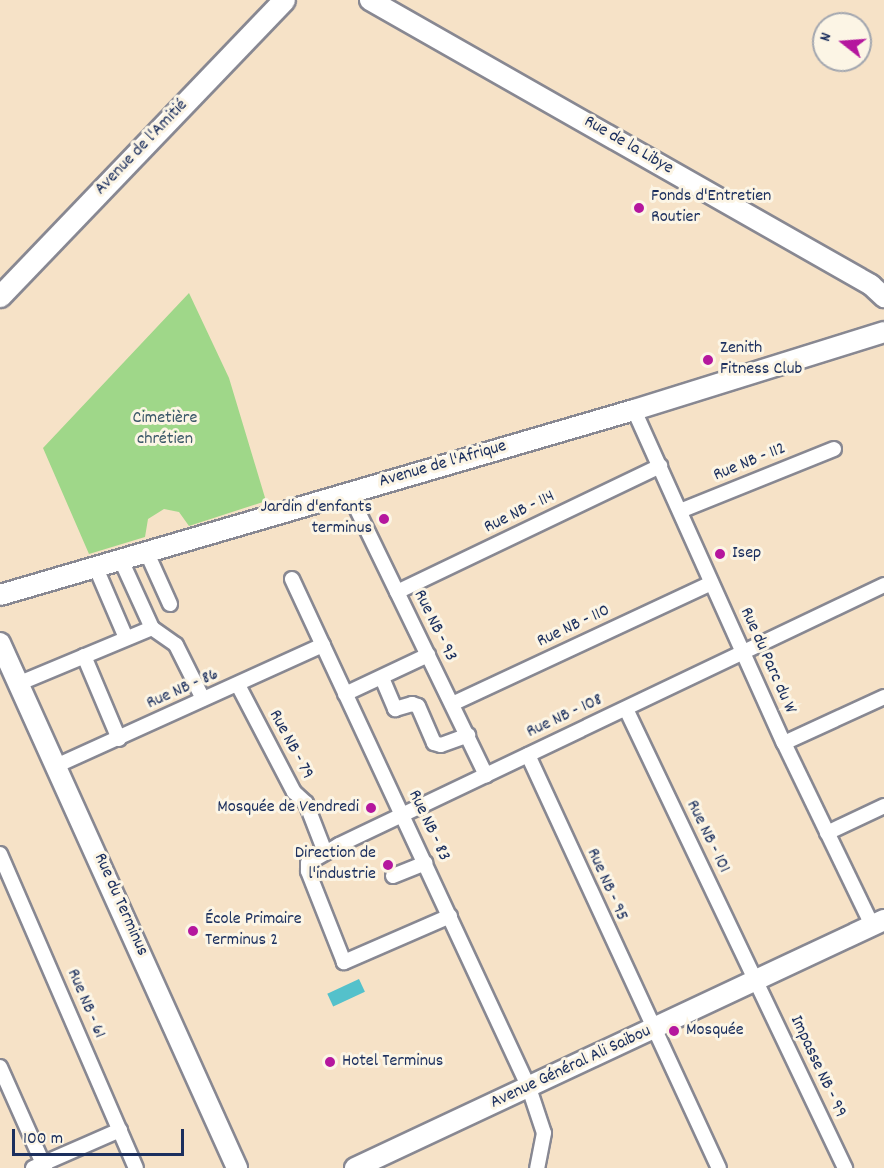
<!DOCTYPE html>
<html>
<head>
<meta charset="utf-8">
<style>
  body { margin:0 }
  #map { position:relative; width:884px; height:1168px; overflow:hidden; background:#f6e2c7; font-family:Dekko,sans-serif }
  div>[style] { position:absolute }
  .green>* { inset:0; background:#9fd789 }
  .water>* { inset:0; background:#54c1cb; transform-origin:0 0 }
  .roads { filter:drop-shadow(2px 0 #888892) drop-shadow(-2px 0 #888892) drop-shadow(0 2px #888892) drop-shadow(0 -2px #888892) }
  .street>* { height:14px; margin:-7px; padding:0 7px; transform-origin:7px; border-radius:7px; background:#fff }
  .secondary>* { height:20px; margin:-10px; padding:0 10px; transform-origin:10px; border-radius:10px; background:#fff }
  .primary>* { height:21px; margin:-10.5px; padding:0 10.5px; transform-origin:10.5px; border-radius:10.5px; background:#fff }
  .dots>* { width:16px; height:16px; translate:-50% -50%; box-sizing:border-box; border:3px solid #fcf5e5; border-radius:50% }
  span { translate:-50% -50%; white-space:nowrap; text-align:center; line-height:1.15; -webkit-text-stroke:6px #fcf5e5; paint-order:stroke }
  .street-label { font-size:18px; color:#1b2f5e }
  .poi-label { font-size:18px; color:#1b2f5e }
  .left { translate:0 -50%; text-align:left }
  .right { translate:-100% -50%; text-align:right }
  .park-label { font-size:18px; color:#3c5969 }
  .north { position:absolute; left:812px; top:12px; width:60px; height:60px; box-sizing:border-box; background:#fcf5e5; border:2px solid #a2a6af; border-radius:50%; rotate:287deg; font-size:16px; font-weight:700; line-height:24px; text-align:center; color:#1b2f5e }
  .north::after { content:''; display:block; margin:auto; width:21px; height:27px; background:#b5179e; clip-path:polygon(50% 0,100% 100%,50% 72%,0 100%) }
  .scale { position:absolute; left:12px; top:1129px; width:172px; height:27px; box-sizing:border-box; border:3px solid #1b2f5e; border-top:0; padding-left:8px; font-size:18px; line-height:21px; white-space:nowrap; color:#1b2f5e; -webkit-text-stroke:4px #fcf5e5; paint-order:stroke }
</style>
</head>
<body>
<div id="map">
  <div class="green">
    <i style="clip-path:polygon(189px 293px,229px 378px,266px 501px,189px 526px,179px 512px,164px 509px,148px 519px,145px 537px,89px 554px,43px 448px)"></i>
  </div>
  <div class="water">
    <i style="left:359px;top:979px;width:14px;height:35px;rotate:65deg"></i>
  </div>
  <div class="roads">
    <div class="street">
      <i style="left:634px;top:410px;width:365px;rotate:65.8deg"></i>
      <i style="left:784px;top:743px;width:202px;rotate:64.2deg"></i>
      <i style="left:349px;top:493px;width:314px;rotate:64.1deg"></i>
      <i style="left:680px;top:511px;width:166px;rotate:-21.9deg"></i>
      <i style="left:147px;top:553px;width:56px;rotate:65.7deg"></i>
      <i style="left:121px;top:560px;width:75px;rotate:65.5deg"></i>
      <i style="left:96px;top:568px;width:76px;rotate:66.8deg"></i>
      <i style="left:292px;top:579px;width:561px;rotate:65.03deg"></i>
      <i style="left:529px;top:1088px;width:47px;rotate:71.6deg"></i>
      <i style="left:544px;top:1133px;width:36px;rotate:101deg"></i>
      <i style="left:397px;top:592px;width:292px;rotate:-25.6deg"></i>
      <i style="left:152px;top:628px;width:29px;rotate:35deg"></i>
      <i style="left:176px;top:645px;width:60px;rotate:63.4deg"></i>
      <i style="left:84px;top:656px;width:90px;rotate:67.1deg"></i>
      <i style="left:382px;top:678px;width:34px;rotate:67deg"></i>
      <i style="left:395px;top:709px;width:18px;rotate:-16deg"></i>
      <i style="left:412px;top:704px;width:6px;rotate:18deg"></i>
      <i style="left:418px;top:706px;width:40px;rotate:66.6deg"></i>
      <i style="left:434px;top:743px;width:7px;rotate:16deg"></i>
      <i style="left:441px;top:745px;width:29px;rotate:-20deg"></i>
      <i style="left:20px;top:683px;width:143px;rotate:-22.6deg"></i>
      <i style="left:238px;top:685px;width:121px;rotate:62.4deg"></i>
      <i style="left:294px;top:792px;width:16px;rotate:43deg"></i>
      <i style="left:306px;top:803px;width:53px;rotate:68.8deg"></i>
      <i style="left:345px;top:694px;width:92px;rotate:-25.2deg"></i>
      <i style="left:452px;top:704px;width:286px;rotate:-25deg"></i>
      <i style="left:626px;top:709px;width:509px;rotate:64.49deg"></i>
      <i style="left:784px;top:743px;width:110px;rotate:-24.7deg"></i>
      <i style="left:528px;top:755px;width:455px;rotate:65.2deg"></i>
      <i style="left:58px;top:765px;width:291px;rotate:-24.4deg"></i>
      <i style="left:827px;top:833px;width:63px;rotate:-25.3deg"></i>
      <i style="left:0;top:854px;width:342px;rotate:66.6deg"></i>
      <i style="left:393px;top:876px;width:35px;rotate:-22deg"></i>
      <i style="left:450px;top:916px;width:116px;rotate:156.5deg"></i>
      <i style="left:344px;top:962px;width:98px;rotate:-111.6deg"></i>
      <i style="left:308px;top:871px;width:8px;rotate:-90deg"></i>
      <i style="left:308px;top:863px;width:36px;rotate:-30deg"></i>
      <i style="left:339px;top:845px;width:604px;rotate:-25.5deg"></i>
      <i style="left:0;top:1067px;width:111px;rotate:66deg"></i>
      <i style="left:33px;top:1168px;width:95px;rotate:-23.6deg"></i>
    </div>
    <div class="secondary">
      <i style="left:370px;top:0;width:576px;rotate:29.63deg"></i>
      <i style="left:871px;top:285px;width:18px;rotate:43deg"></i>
      <i style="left:0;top:595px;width:660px;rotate:-16.27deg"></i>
      <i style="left:634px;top:410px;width:262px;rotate:-17.3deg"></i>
      <i style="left:0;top:643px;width:576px;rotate:65.7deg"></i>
      <i style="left:355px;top:1168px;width:584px;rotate:-25.12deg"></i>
    </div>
    <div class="primary">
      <i style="left:0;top:296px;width:410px;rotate:-46.2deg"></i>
    </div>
  </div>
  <div class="dots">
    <i style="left:639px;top:208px;background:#b5179e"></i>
    <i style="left:708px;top:360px;background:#b5179e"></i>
    <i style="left:384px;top:519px;background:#b5179e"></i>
    <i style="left:720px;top:554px;background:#b5179e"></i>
    <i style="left:371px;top:808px;background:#b5179e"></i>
    <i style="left:388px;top:865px;background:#b5179e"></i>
    <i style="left:193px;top:931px;background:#b5179e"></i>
    <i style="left:674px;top:1031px;background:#b5179e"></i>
    <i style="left:330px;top:1062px;background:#b5179e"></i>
  </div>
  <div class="street-label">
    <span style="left:628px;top:146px;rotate:30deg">Rue de la Libye</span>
    <span style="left:142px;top:148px;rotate:-46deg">Avenue de l'Amitié</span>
    <span style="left:750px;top:463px;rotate:-22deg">Rue NB - 112</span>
    <span style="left:443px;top:465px;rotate:-16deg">Avenue de l'Afrique</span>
    <span style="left:520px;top:513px;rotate:-26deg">Rue NB - 114</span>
    <span style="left:434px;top:626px;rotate:64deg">Rue NB - 93</span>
    <span style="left:574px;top:627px;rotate:-25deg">Rue NB - 110</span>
    <span style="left:767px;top:661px;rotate:66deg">Rue du Parc du W</span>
    <span style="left:183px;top:690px;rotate:-24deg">Rue NB - 86</span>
    <span style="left:565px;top:717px;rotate:-25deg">Rue NB - 108</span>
    <span style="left:290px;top:745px;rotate:62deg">Rue NB - 79</span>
    <span style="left:428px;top:826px;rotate:65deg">Rue NB - 83</span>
    <span style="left:707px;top:837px;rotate:64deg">Rue NB - 101</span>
    <span style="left:606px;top:885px;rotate:66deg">Rue NB - 95</span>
    <span style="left:120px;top:905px;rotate:66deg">Rue du Terminus</span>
    <span style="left:85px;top:1004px;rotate:67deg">Rue NB - 61</span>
    <span style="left:817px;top:1067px;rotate:65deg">Impasse NB - 99</span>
    <span style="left:571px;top:1068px;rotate:-25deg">Avenue Général Ali Saibou</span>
  </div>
  <div class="poi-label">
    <span class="left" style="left:651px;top:208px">Fonds d'Entretien<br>Routier</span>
    <span class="left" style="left:720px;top:360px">Zenith<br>Fitness Club</span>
    <span class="right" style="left:372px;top:519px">Jardin d'enfants<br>terminus</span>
    <span class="left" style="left:732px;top:554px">Isep</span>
    <span class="right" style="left:359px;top:808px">Mosquée de Vendredi</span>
    <span class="right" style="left:376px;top:865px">Direction de<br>l'industrie</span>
    <span class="left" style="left:205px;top:931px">École Primaire<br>Terminus 2</span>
    <span class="left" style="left:686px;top:1031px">Mosquée</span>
    <span class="left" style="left:342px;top:1062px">Hotel Terminus</span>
  </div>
  <div class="park-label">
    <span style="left:165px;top:430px">Cimetière<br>chrétien</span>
  </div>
  <div class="north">N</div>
  <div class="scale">100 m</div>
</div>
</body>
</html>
